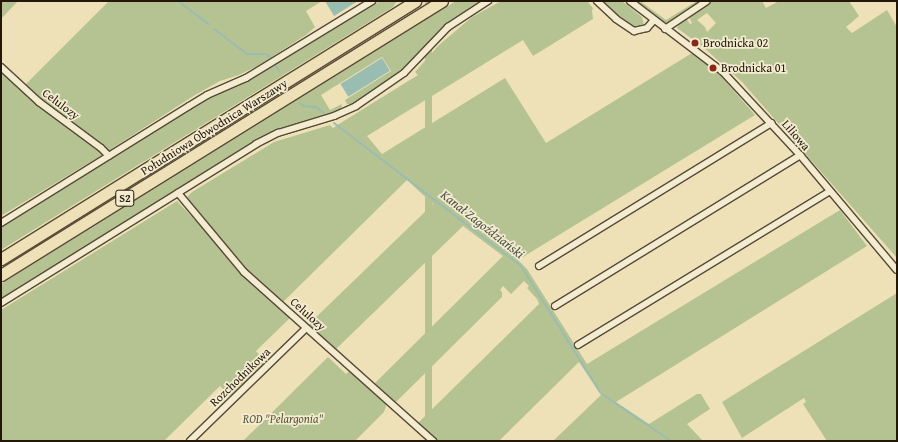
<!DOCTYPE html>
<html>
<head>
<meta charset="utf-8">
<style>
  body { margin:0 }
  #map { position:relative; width:898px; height:442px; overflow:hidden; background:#eee1b8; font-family:"Gentium Book Plus",serif }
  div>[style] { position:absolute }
  .green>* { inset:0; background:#b5c392; transform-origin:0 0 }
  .water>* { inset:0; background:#99bdb1; transform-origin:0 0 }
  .stream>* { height:2px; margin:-1px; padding:0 1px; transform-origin:1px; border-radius:1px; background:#99bdb1 }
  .roads { filter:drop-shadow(1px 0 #564a36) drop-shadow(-1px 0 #564a36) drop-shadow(0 1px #564a36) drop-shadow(0 -1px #564a36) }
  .minor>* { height:6px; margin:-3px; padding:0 3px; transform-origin:3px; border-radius:3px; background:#f4ecd1 }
  .motorway>* { height:11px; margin:-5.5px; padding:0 5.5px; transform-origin:5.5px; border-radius:5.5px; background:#eee1b8 }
  .dots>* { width:11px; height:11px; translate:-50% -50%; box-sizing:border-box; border:2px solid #f4ecd1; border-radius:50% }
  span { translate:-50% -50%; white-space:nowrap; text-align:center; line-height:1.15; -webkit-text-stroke:3.5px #f4ecd1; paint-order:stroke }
  .shield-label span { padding:1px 3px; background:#f4ecd1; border:1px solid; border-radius:3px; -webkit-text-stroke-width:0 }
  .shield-label { font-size:11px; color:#24170a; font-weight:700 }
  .poi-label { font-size:12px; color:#24170a }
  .left { translate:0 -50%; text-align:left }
  .street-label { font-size:12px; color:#24170a }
  .park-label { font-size:12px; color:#57533a; font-style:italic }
  .water-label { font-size:13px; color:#4d5144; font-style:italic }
  .frame { position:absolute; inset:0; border:2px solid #24170a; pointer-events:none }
</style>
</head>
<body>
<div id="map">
  <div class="green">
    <i style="clip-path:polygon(1px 1px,18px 1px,1px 19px)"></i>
    <i style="clip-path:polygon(109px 1px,322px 1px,306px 11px,315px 27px,306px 35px,259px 65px,239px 75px,220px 81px,195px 95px,108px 151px,33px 94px,25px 85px)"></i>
    <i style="clip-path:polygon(381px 1px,397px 1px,393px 7px,1px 250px,1px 226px,208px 97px,260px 74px,366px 7px,370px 7px)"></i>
    <i style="left:425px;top:1px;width:7px;height:499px"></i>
    <i style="clip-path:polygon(456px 1px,483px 1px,448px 24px,408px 67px,388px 82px,352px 104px,347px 104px,345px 100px,391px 71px,382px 57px,321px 95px,330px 110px,342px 104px,341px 110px,268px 134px,1px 299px,1px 284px)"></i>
    <i style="clip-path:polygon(501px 1px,587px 1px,593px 8px,592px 11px,593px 19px,533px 56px,523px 40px,367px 136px,382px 154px,505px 78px,546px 143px,692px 53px,720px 75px,755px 115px,518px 260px,527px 269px,587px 364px,840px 210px,867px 246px,616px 402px,649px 424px,697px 394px,701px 394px,710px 409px,687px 424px,703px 441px,553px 441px,601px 395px,579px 362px,499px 441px,439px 441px,418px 423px,539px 304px,537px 299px,527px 288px,529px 286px,524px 281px,511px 294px,503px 286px,500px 290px,502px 292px,502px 297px,395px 403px,374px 384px,503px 256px,463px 226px,335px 350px,308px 325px,433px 204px,407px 180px,281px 304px,235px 259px,202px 216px,186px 198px,192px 192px,274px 142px,330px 125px,333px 128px,339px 124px,418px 75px,415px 72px,439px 45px,472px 17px)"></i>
    <i style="clip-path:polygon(602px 1px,622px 1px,642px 17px,644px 25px,638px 27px,629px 24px)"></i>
    <i style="clip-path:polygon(636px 1px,640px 1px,666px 20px,697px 1px,702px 1px,665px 24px)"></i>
    <i style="clip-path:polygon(evenodd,711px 1px,762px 1px,766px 8px,779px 1px,849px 1px,859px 16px,846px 27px,852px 33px,887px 10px,897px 27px,897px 258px,742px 82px,703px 47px,677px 28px,680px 22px,686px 18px,690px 24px,692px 23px,688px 15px,711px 1px,707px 13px,716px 23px,707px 32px,705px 27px,697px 20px,707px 13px)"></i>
    <i style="clip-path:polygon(1px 70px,101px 150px,102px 155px,1px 216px)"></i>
    <i style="clip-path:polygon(177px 201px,210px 236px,243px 275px,291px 317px,256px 351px,267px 363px,232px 398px,220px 386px,164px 441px,1px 441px,1px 310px)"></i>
    <i style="clip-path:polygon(897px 293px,897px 441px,827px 441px,803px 404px,806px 402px,804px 398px,742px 438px,722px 402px)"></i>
    <i style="clip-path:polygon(328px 357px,346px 374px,350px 370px,387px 403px,384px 412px,355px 441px,243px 441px)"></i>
  </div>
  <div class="water">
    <i style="clip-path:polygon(325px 1px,358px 1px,334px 16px)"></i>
    <i style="left:382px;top:58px;width:15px;height:49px;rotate:58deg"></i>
  </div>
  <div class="stream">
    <i style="left:178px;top:1px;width:38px;rotate:37deg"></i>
    <i style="left:214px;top:29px;width:41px;rotate:37.1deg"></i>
    <i style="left:247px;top:54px;width:19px"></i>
    <i style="left:266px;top:54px;width:5px;rotate:37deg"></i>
    <i style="left:276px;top:66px;width:7px;rotate:56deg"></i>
    <i style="left:300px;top:103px;width:4px;rotate:45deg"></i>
    <i style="left:303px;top:106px;width:13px;rotate:4deg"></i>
    <i style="left:316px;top:107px;width:10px;rotate:37deg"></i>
    <i style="left:334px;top:123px;width:235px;rotate:37.4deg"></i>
    <i style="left:521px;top:266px;width:149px;rotate:57.9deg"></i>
    <i style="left:602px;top:394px;width:83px;rotate:34.3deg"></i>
  </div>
  <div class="roads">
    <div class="minor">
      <i style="left:597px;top:1px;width:26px;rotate:43deg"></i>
      <i style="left:616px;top:19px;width:22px;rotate:34deg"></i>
      <i style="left:634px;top:31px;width:13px;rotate:-13deg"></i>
      <i style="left:647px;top:28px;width:11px;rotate:-49deg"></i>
      <i style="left:630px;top:1px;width:116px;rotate:37.3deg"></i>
      <i style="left:722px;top:71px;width:115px;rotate:47.1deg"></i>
      <i style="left:800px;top:155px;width:150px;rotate:49.9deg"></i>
      <i style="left:665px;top:29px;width:50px;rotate:-33.7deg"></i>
      <i style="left:1px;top:67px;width:52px;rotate:42.6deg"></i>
      <i style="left:39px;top:102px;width:77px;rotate:36.6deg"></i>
      <i style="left:101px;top:148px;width:11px;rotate:45deg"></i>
      <i style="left:178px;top:193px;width:103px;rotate:50.1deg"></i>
      <i style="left:244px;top:272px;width:254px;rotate:41.8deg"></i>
      <i style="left:1px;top:223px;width:221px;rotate:-31.9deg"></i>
      <i style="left:189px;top:106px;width:21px;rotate:-31deg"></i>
      <i style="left:207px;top:95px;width:43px;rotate:-23.6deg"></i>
      <i style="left:246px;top:78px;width:148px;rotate:-31.4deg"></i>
      <i style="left:539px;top:266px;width:273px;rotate:-31.6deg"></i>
      <i style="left:1px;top:303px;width:301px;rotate:-31.9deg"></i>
      <i style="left:256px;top:144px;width:25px;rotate:-27deg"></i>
      <i style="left:278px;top:133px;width:59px;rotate:-16.9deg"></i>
      <i style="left:334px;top:116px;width:24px;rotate:-24deg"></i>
      <i style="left:356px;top:106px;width:58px;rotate:-34.5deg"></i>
      <i style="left:404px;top:73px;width:64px;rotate:-46.3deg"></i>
      <i style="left:448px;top:27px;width:48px;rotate:-33deg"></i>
      <i style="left:555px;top:306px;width:288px;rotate:-31.6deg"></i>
      <i style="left:578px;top:345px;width:295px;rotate:-31.4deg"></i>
      <i style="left:190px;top:441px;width:162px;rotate:-44.2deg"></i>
    </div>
    <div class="motorway">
      <i style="left:1px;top:259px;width:488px;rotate:-31.9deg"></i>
      <i style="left:1px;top:275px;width:519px;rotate:-31.85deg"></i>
    </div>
  </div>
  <div class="dots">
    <i style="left:695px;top:43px;background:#8f2418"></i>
    <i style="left:713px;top:68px;background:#8f2418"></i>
  </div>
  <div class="shield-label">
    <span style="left:125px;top:198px">S2</span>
  </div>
  <div class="poi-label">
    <span class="left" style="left:703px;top:43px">Brodnicka 02</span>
    <span class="left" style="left:721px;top:68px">Brodnicka 01</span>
  </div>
  <div class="street-label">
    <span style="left:61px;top:104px;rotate:37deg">Celulozy</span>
    <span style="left:214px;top:127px;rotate:-32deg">Południowa Obwodnica Warszawy</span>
    <span style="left:796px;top:135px;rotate:49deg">Liliowa</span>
    <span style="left:308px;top:314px;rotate:42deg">Celulozy</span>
    <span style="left:240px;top:377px;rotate:-44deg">Rozchodnikowa</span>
  </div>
  <div class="park-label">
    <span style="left:283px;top:419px">ROD "Pelargonia"</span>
  </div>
  <div class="water-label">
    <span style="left:482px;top:225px;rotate:38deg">Kanał Zagoździański</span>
  </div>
  <div class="frame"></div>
</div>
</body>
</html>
